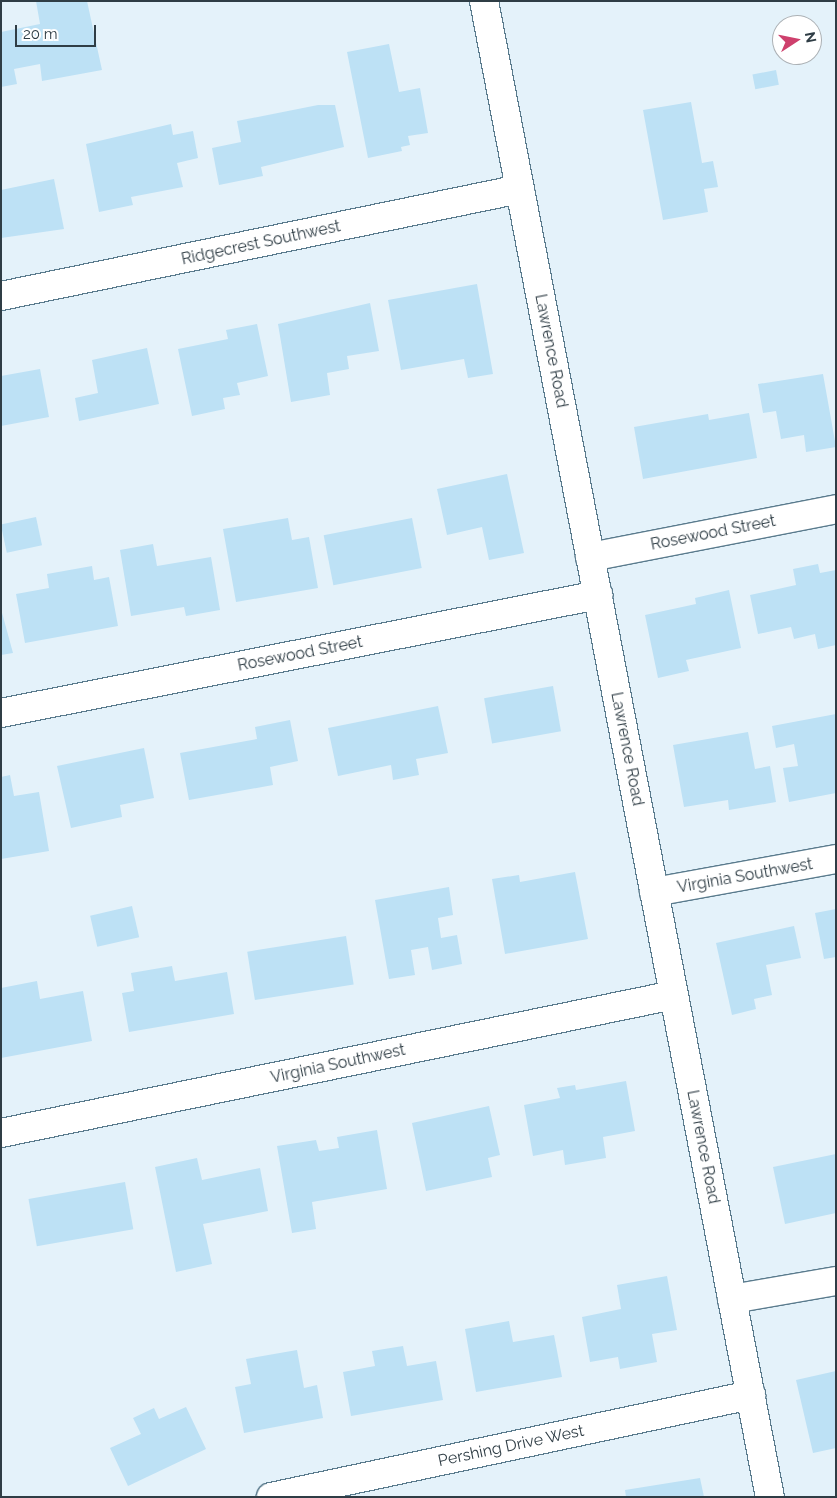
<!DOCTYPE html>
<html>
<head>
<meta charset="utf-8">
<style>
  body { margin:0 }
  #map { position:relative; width:837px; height:1498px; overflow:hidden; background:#e4f2fa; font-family:Raleway,sans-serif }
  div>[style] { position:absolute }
  .building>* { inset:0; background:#bde1f5; transform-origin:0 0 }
  .roads { filter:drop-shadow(1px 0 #5a7b8d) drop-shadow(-1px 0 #5a7b8d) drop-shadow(0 1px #5a7b8d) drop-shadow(0 -1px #5a7b8d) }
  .street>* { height:28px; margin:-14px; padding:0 14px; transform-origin:14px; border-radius:14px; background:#fff }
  span { translate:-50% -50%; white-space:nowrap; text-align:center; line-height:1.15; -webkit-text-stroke:4px #fff; paint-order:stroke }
  .street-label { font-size:16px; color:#2f3d45 }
  .frame { position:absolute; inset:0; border:2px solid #2f3d45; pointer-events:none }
  .north { position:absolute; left:772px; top:15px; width:50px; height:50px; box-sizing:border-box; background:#fff; border:1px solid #acb1b5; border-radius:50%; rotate:79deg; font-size:14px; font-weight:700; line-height:20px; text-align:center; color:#2f3d45 }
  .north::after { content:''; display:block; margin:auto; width:18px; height:22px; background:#ce406d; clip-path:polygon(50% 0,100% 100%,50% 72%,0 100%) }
  .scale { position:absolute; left:15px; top:25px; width:81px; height:22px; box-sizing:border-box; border:2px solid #2f3d45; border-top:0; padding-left:6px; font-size:15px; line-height:18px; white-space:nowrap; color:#2f3d45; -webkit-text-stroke:4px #fff; paint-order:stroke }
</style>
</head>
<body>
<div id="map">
  <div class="building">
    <i style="clip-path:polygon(36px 1px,87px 1px,102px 70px,42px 81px,40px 64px,14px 69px,17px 84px,1px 87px,1px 32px,40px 24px)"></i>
    <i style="clip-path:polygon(389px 44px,399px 92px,420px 88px,428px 133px,408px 136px,410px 145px,401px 147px,402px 151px,368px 158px,347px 52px)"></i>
    <i style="left:776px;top:70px;width:15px;height:24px;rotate:79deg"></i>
    <i style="clip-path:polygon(691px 102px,702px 163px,713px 161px,718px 187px,704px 189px,708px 212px,663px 220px,643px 110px)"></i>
    <i style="clip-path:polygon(318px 105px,335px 105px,344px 147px,261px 167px,263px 176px,219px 185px,212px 148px,241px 142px,237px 121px)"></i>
    <i style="clip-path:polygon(171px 124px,173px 135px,193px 131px,198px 158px,177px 163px,183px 187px,131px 197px,133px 205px,99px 212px,86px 144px)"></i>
    <i style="clip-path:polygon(54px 179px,64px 229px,1px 238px,1px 190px)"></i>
    <i style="clip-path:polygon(477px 284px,493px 374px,468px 378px,464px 359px,401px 370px,388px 300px)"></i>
    <i style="clip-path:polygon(370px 303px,379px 351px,347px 356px,349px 369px,327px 373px,330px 395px,291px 402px,278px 324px)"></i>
    <i style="clip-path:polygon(257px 324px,268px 376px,237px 383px,240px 395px,223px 398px,225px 409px,192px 416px,178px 349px,228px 339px,226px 330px)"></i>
    <i style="clip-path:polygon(147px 348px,159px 404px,79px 421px,75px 398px,98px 393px,92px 360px)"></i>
    <i style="clip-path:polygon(40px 369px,49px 417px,1px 426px,1px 376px)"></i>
    <i style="clip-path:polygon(823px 374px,836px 447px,806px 452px,804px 435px,781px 439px,776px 411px,763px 413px,758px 384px)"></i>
    <i style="clip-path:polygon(749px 413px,757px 458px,643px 479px,634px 427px,708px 414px,709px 420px)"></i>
    <i style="clip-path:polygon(507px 474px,524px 553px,489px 560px,482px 527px,447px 535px,437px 489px)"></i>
    <i style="left:36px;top:517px;width:29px;height:36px;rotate:78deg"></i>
    <i style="clip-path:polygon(288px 518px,292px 540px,309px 537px,318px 588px,236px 602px,223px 529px)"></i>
    <i style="left:412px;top:518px;width:51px;height:90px;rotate:79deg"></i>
    <i style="clip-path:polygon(153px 544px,157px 566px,211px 557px,220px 610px,186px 616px,184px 607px,131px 616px,120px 550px)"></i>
    <i style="clip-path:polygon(818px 564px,820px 573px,836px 570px,836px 645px,818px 649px,815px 634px,794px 639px,791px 627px,758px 634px,750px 595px,796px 585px,793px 569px)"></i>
    <i style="clip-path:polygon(92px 566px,94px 580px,109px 577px,118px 626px,25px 643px,16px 594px,49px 588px,47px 574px)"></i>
    <i style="clip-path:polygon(729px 590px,741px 648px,686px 660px,689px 671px,658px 678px,645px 615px,696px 604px,695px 598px)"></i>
    <i style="clip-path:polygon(1px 609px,13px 653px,1px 655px)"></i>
    <i style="left:553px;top:686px;width:46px;height:70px;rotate:80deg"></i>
    <i style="clip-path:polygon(438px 706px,448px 753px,416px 759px,419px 775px,393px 780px,391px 765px,338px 776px,328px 728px)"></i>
    <i style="clip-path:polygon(836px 714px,836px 793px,789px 802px,783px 768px,798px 766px,794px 744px,776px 748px,772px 726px)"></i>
    <i style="clip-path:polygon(290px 720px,298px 761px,270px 767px,273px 785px,189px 800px,180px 753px,257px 739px,255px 727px)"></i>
    <i style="clip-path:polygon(748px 732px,755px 769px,770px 766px,776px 802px,729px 810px,728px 800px,684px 807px,673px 745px)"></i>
    <i style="clip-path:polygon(144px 748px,154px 798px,120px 805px,122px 817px,71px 828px,57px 766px)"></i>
    <i style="clip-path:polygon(10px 775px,14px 796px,39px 792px,49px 851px,1px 859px,1px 777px)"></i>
    <i style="clip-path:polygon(575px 872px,588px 939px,505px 954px,492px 879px,519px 875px,520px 882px)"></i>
    <i style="clip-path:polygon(449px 887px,453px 915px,438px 918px,441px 938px,457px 935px,462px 964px,432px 970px,428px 947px,411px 950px,415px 975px,389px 979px,375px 900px)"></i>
    <i style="left:132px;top:906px;width:32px;height:43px;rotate:77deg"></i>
    <i style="clip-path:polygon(836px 909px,836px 957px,824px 959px,815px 913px)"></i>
    <i style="clip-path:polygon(794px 926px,801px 958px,766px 965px,772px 995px,754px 999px,756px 1009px,732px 1015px,716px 943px)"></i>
    <i style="left:346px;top:936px;width:49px;height:100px;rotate:81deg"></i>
    <i style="clip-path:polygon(172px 966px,175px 981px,227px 972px,234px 1014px,129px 1032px,122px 993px,134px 991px,131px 973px)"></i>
    <i style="clip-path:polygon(37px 981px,40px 999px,83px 991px,92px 1041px,1px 1058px,1px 988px)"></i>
    <i style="clip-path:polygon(626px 1081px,635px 1131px,603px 1137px,606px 1158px,565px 1165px,563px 1150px,533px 1156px,524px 1105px,560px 1098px,557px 1088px,575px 1085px,576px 1090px)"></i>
    <i style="clip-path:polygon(489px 1106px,500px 1155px,488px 1158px,492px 1177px,426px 1191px,412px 1123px)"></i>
    <i style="clip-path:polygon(377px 1130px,387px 1189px,312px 1202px,316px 1229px,292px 1233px,277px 1146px,316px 1140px,319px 1151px,339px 1148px,337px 1137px)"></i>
    <i style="clip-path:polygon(836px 1154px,836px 1213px,785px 1224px,773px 1167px)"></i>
    <i style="clip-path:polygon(197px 1158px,202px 1180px,260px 1168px,268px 1211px,203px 1224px,212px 1264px,176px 1272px,155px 1167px)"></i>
    <i style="left:125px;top:1182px;width:48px;height:98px;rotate:80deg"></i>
    <i style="clip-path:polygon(667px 1276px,677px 1330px,652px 1334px,657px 1362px,620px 1369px,618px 1357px,590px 1362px,582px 1317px,621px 1309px,617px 1285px)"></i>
    <i style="clip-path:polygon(509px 1321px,513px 1342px,554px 1335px,562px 1377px,476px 1392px,465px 1329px)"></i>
    <i style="clip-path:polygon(403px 1346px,407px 1366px,436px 1361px,443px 1400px,351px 1416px,343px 1372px,375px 1366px,372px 1351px)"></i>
    <i style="clip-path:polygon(297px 1350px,304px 1388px,317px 1385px,323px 1418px,244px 1433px,235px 1387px,251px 1384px,246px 1359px)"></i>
    <i style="clip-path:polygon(836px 1371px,836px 1448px,813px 1453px,796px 1380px)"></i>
    <i style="clip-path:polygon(186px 1407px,206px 1449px,128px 1486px,110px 1448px,141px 1434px,133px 1418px,154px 1408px,159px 1419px)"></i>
    <i style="clip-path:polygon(700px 1478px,704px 1497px,626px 1497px,625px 1490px)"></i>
  </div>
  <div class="roads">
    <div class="street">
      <i style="left:484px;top:1px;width:1523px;rotate:79.18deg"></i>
      <i style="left:1px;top:296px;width:530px;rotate:-11.65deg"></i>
      <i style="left:590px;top:557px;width:251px;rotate:-11deg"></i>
      <i style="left:1px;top:713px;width:609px;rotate:-11.18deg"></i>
      <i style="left:654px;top:892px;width:185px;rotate:-10.3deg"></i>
      <i style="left:1px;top:1133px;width:687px;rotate:-11.59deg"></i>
      <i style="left:732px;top:1299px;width:106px;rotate:-9.8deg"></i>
      <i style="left:271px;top:1497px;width:491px;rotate:-12deg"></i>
    </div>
  </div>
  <div class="street-label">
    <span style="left:261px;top:243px;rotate:-12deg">Ridgecrest Southwest</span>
    <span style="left:551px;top:351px;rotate:79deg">Lawrence Road</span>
    <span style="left:713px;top:533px;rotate:-11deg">Rosewood Street</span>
    <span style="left:300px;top:654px;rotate:-11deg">Rosewood Street</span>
    <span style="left:627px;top:749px;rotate:79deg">Lawrence Road</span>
    <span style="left:745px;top:876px;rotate:-10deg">Virginia Southwest</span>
    <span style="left:338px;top:1064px;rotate:-12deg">Virginia Southwest</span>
    <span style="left:703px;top:1147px;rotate:79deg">Lawrence Road</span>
    <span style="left:511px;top:1446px;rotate:-12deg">Pershing Drive West</span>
  </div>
  <div class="frame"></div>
  <div class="north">N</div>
  <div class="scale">20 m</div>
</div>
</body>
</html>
